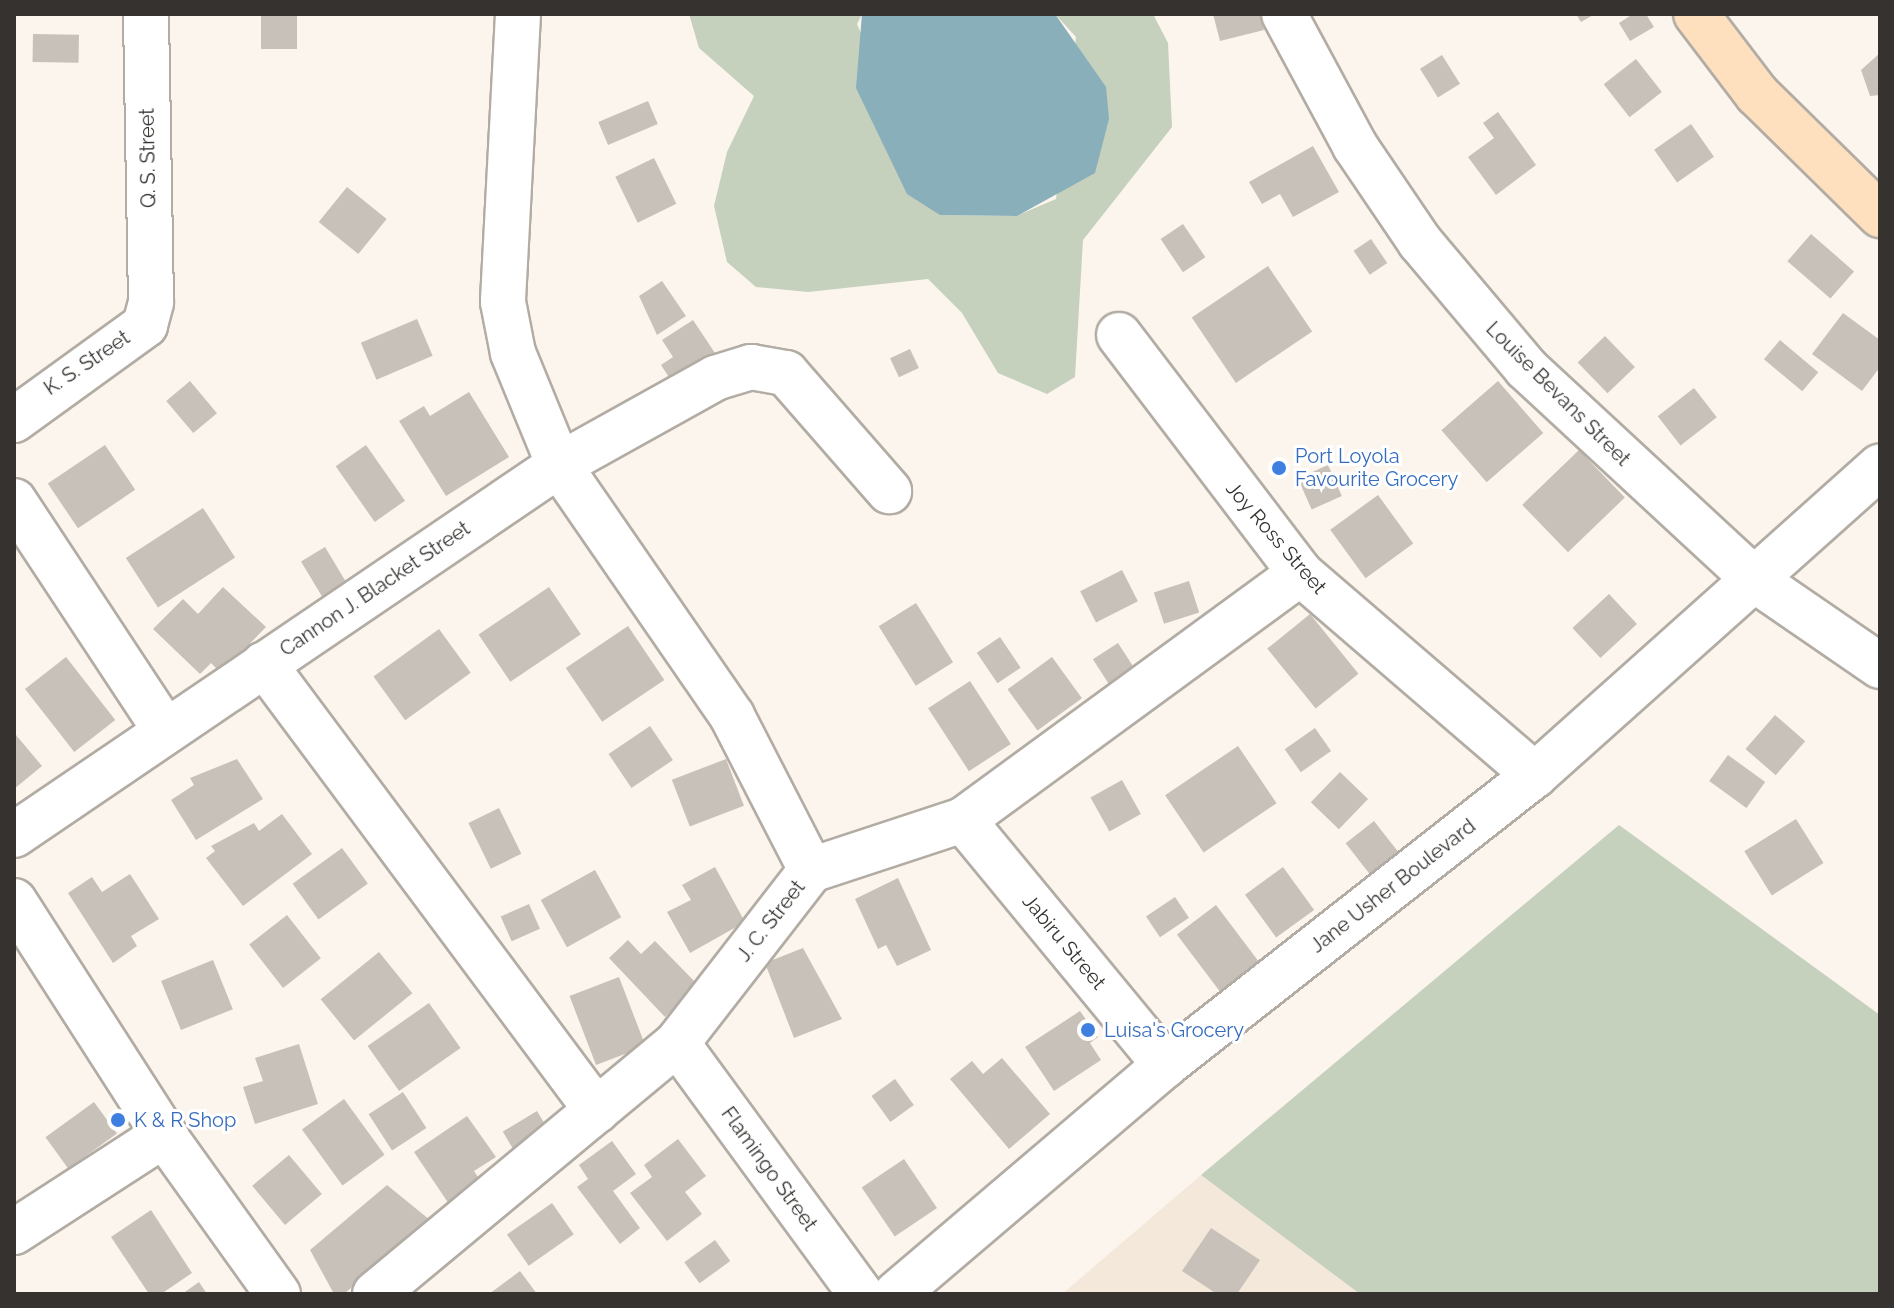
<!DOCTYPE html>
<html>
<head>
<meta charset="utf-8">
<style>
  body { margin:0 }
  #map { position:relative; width:1894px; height:1308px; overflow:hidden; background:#fcf5ed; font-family:Raleway,sans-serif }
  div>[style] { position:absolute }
  .built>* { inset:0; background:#f4e8da }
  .green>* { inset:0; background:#c5d0bd }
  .water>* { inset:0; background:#88afba }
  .building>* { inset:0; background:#c8c1b9; transform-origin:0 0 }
  .roads { filter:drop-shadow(2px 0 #b2aca4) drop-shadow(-2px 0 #b2aca4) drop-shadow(0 2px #b2aca4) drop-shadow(0 -2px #b2aca4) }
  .minor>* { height:44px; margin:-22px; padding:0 22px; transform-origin:22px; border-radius:22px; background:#fff }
  .major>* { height:44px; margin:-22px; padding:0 22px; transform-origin:22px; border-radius:22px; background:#fee0bf }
  .dots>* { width:22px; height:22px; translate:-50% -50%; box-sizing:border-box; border:4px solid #fff; border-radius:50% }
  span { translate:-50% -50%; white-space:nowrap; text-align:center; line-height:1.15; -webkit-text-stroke:6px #fff; paint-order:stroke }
  .street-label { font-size:20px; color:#35322f }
  .shop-label { font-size:20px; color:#366cbe }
  .left { translate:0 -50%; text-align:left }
  .frame { position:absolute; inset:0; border:16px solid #35322f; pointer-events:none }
</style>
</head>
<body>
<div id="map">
  <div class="built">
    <i style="clip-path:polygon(1201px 1175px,1360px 1294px,1062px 1294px)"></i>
  </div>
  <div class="green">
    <i style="clip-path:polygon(689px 14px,862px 14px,857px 24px,940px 215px,1016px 216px,1056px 199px,1076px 37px,1055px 14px,1153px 14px,1168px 43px,1172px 127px,1083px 240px,1075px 377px,1047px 394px,998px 373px,962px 313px,928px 279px,808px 292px,756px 287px,727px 262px,714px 206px,727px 152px,754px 96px,699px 48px)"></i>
    <i style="clip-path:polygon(1619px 825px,1880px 1015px,1880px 1294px,1360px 1294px,1201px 1175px)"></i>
  </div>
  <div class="water">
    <i style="clip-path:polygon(862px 14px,1055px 14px,1106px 87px,1109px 119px,1095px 173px,1017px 216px,940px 215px,907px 194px,856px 88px)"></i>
  </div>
  <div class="building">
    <i style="left:261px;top:14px;width:36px;height:35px"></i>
    <i style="clip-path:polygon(1213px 14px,1260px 14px,1264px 30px,1220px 41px)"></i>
    <i style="clip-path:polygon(1576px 14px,1595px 14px,1581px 22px)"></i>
    <i style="clip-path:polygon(1633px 14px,1646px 14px,1654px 27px,1630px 41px,1619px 23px)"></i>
    <i style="left:33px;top:34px;width:46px;height:28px;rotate:1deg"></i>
    <i style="clip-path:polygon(1880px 53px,1880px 95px,1870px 96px,1861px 70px)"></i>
    <i style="left:1442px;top:55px;width:34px;height:26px;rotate:58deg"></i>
    <i style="left:1636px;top:59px;width:42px;height:41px;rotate:52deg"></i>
    <i style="left:648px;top:101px;width:25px;height:54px;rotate:67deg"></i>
    <i style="clip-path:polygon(1498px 112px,1536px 165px,1496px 195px,1468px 157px,1494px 138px,1483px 123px)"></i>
    <i style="left:1691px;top:124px;width:40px;height:45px;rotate:55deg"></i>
    <i style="clip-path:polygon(1313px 146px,1339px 192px,1293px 217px,1280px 194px,1262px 204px,1249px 182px)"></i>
    <i style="left:654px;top:158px;width:51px;height:43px;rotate:64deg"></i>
    <i style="left:347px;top:187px;width:51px;height:45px;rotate:39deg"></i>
    <i style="left:1183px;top:224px;width:40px;height:27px;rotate:56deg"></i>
    <i style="left:1811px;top:234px;width:57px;height:36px;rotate:41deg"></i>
    <i style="left:1371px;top:239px;width:29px;height:21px;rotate:56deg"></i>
    <i style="left:1268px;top:266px;width:79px;height:92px;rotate:56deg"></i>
    <i style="clip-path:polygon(662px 281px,686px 316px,657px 335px,639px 296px)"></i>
    <i style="clip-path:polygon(1843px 313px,1880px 340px,1880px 367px,1862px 391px,1812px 354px)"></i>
    <i style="left:417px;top:319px;width:40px;height:61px;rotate:67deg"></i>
    <i style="clip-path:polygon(693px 320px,717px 356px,674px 385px,661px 365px,673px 357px,662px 340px)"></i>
    <i style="left:1605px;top:336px;width:43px;height:38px;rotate:46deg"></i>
    <i style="left:1780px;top:340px;width:50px;height:25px;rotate:40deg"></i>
    <i style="left:910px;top:349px;width:21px;height:22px;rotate:65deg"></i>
    <i style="left:190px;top:381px;width:42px;height:31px;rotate:50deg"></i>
    <i style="left:1498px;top:381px;width:69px;height:75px;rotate:49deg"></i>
    <i style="left:1694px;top:388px;width:37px;height:46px;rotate:52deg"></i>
    <i style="clip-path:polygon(469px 392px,509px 457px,446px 496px,399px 421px,424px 406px,430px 416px)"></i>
    <i style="left:105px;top:445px;width:54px;height:69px;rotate:56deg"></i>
    <i style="left:366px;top:445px;width:68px;height:37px;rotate:55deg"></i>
    <i style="left:1579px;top:450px;width:66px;height:79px;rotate:46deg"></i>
    <i style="left:1328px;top:465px;width:34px;height:33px;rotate:66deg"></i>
    <i style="left:1378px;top:495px;width:60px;height:59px;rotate:54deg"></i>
    <i style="left:203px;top:508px;width:59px;height:92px;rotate:57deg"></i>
    <i style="left:325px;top:547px;width:45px;height:28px;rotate:59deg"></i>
    <i style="left:1122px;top:570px;width:35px;height:47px;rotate:63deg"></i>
    <i style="left:1189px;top:581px;width:33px;height:37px;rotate:72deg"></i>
    <i style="clip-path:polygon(223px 587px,266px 627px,221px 673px,211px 663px,200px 674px,153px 629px,183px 599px,198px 614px)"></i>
    <i style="left:549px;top:587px;width:57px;height:85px;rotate:56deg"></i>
    <i style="left:1609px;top:594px;width:41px;height:50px;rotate:47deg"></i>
    <i style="left:916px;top:603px;width:70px;height:44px;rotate:58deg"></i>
    <i style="left:1310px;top:614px;width:77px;height:55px;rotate:51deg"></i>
    <i style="left:628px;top:626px;width:65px;height:75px;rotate:56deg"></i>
    <i style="left:439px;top:629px;width:54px;height:81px;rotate:54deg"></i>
    <i style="left:1000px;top:637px;width:37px;height:28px;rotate:56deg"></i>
    <i style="left:1118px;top:643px;width:33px;height:30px;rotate:57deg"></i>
    <i style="left:66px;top:657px;width:80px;height:52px;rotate:52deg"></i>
    <i style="left:1052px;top:657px;width:51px;height:55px;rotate:54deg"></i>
    <i style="left:970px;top:681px;width:75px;height:50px;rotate:57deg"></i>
    <i style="left:1775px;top:715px;width:40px;height:45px;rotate:41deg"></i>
    <i style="left:650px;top:726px;width:41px;height:50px;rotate:56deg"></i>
    <i style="left:1315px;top:728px;width:28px;height:37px;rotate:55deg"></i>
    <i style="clip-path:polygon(16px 735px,42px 766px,14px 789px,14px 737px)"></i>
    <i style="left:1238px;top:746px;width:69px;height:88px;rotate:56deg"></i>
    <i style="left:1728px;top:755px;width:46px;height:32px;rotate:36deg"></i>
    <i style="clip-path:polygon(237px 759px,263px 799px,196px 840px,171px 800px,194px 785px,190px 778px)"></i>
    <i style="left:726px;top:759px;width:50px;height:58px;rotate:69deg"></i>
    <i style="left:1340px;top:772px;width:39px;height:42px;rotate:44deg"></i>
    <i style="left:1122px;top:780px;width:39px;height:36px;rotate:61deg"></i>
    <i style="left:499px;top:808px;width:51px;height:34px;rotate:64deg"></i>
    <i style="clip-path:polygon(282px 814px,312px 854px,243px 906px,206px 858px,215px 851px,211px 846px,254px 823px,259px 831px)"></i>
    <i style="left:1796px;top:819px;width:52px;height:61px;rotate:58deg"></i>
    <i style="left:1374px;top:821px;width:48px;height:36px;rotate:52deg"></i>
    <i style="left:342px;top:848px;width:44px;height:61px;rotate:54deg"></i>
    <i style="clip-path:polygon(715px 867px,745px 922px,690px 953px,667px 912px,691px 900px,682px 885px)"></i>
    <i style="left:1283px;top:867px;width:53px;height:47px;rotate:54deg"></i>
    <i style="left:595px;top:870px;width:54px;height:62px;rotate:61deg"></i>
    <i style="clip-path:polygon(130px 874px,159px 919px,131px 936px,137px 946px,113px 963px,68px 893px,92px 877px,102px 892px)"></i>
    <i style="clip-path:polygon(898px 878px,931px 950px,897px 966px,886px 945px,878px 949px,855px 899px)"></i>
    <i style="left:1175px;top:897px;width:25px;height:35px;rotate:56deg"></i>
    <i style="left:529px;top:904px;width:27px;height:31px;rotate:66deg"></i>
    <i style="left:1216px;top:905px;width:74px;height:49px;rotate:53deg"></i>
    <i style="left:287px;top:915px;width:55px;height:48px;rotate:52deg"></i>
    <i style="clip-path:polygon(628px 940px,641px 954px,655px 941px,698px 985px,665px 1017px,609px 958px)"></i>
    <i style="clip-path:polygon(803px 948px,842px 1019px,794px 1038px,765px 963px)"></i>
    <i style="left:379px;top:952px;width:53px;height:75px;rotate:51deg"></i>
    <i style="left:213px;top:960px;width:53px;height:56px;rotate:68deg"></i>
    <i style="left:619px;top:977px;width:74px;height:53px;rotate:69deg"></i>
    <i style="left:429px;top:1003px;width:55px;height:75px;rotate:55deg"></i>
    <i style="clip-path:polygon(1080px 1011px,1098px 1037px,1090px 1043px,1101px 1060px,1054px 1091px,1025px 1047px)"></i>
    <i style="clip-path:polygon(299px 1044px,318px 1104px,255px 1124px,243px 1087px,263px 1081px,255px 1058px)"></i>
    <i style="clip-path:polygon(1002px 1058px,1050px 1114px,1009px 1149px,950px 1079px,972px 1061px,983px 1074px)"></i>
    <i style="left:895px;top:1079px;width:32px;height:29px;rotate:54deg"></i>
    <i style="left:403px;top:1092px;width:43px;height:41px;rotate:57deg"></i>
    <i style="left:344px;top:1099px;width:69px;height:52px;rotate:54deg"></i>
    <i style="left:94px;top:1102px;width:39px;height:60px;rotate:54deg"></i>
    <i style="left:537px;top:1111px;width:23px;height:40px;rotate:59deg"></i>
    <i style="clip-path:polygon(467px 1116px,496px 1157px,474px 1171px,481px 1182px,449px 1204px,414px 1152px)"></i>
    <i style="clip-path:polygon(678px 1139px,706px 1176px,685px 1192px,702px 1214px,667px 1241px,630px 1193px,652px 1177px,644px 1165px)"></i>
    <i style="clip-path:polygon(612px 1141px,636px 1174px,613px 1191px,640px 1228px,620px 1244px,577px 1187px,588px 1179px,579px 1165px)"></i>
    <i style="left:289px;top:1155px;width:51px;height:48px;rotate:50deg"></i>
    <i style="left:904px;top:1159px;width:59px;height:51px;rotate:56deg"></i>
    <i style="clip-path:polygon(387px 1185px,430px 1220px,344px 1294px,334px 1294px,310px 1250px)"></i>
    <i style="left:552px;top:1203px;width:38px;height:55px;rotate:55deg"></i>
    <i style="clip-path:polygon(151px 1210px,192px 1273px,161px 1294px,149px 1294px,111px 1237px)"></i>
    <i style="clip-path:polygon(1211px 1228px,1260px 1260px,1237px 1294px,1217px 1294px,1182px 1271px)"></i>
    <i style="left:715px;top:1240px;width:26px;height:38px;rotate:54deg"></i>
    <i style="clip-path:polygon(520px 1271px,537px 1294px,489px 1294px)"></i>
    <i style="clip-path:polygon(199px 1282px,207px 1294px,182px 1294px)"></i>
  </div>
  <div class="roads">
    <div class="minor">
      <i style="left:518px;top:14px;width:288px;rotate:93deg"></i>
      <i style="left:503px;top:302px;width:52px;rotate:78.9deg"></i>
      <i style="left:513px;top:353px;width:121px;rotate:67.7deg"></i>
      <i style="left:559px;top:465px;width:305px;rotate:55.4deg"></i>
      <i style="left:732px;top:716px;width:173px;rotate:62.8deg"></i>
      <i style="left:1284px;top:14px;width:150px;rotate:61.7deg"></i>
      <i style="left:1355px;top:146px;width:116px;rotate:55.9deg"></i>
      <i style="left:1420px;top:242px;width:165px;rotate:49.9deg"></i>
      <i style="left:1526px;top:368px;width:312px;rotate:42.8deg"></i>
      <i style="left:1755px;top:580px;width:152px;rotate:34.5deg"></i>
      <i style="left:1119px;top:335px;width:299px;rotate:52.7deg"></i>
      <i style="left:1300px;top:573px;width:310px;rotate:40.7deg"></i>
      <i style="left:14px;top:420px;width:162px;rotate:-35.9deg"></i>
      <i style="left:145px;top:325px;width:24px;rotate:-75deg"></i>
      <i style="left:151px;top:302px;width:288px;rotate:-91deg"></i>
      <i style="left:14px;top:501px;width:274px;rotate:56.6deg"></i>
      <i style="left:264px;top:664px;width:557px;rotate:53.32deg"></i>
      <i style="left:963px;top:820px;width:318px;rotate:50.5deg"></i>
      <i style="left:14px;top:835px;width:659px;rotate:-34.17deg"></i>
      <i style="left:559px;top:465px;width:179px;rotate:-29.1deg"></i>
      <i style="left:715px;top:378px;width:38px;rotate:-17deg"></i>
      <i style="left:751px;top:367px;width:36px;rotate:10deg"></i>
      <i style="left:786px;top:373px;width:157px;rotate:48.9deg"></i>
      <i style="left:14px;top:901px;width:278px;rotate:57.3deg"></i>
      <i style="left:164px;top:1135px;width:196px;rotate:54.4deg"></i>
      <i style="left:677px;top:1043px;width:311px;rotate:53.8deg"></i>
      <i style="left:14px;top:1232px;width:179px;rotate:-32.9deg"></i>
      <i style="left:375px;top:1294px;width:393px;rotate:-39.7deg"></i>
      <i style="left:677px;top:1043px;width:219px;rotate:-52.2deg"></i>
      <i style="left:811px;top:870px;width:160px;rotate:-18.2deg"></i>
      <i style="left:963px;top:820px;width:418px;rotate:-36.2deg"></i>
      <i style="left:896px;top:1294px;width:353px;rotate:-40.4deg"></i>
      <i style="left:1165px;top:1065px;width:470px;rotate:-38.1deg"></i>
      <i style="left:1535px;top:775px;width:463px;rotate:-41.8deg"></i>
    </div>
    <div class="major">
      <i style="left:1696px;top:14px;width:101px;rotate:52.7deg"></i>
      <i style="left:1757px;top:94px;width:173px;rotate:44.5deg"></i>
    </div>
  </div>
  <div class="dots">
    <i style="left:1279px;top:468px;background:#3f7fe0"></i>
    <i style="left:1088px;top:1030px;background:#3f7fe0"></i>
    <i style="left:118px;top:1120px;background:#3f7fe0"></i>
  </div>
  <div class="street-label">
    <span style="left:148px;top:158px;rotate:-91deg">Q. S. Street</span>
    <span style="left:87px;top:363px;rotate:-34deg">K. S. Street</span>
    <span style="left:1558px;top:394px;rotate:45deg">Louise Bevans Street</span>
    <span style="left:1276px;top:538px;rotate:49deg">Joy Ross Street</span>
    <span style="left:375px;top:589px;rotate:-34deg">Cannon J. Blacket Street</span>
    <span style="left:1393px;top:886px;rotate:-38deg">Jane Usher Boulevard</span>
    <span style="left:771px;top:921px;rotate:-52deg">J. C. Street</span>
    <span style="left:1064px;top:942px;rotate:50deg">Jabiru Street</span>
    <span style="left:769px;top:1169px;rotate:54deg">Flamingo Street</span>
  </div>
  <div class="shop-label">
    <span class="left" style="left:1295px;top:468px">Port Loyola<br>Favourite Grocery</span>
    <span class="left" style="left:1104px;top:1030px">Luisa's Grocery</span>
    <span class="left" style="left:134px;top:1120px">K &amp; R Shop</span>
  </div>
  <div class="frame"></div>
</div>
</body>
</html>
